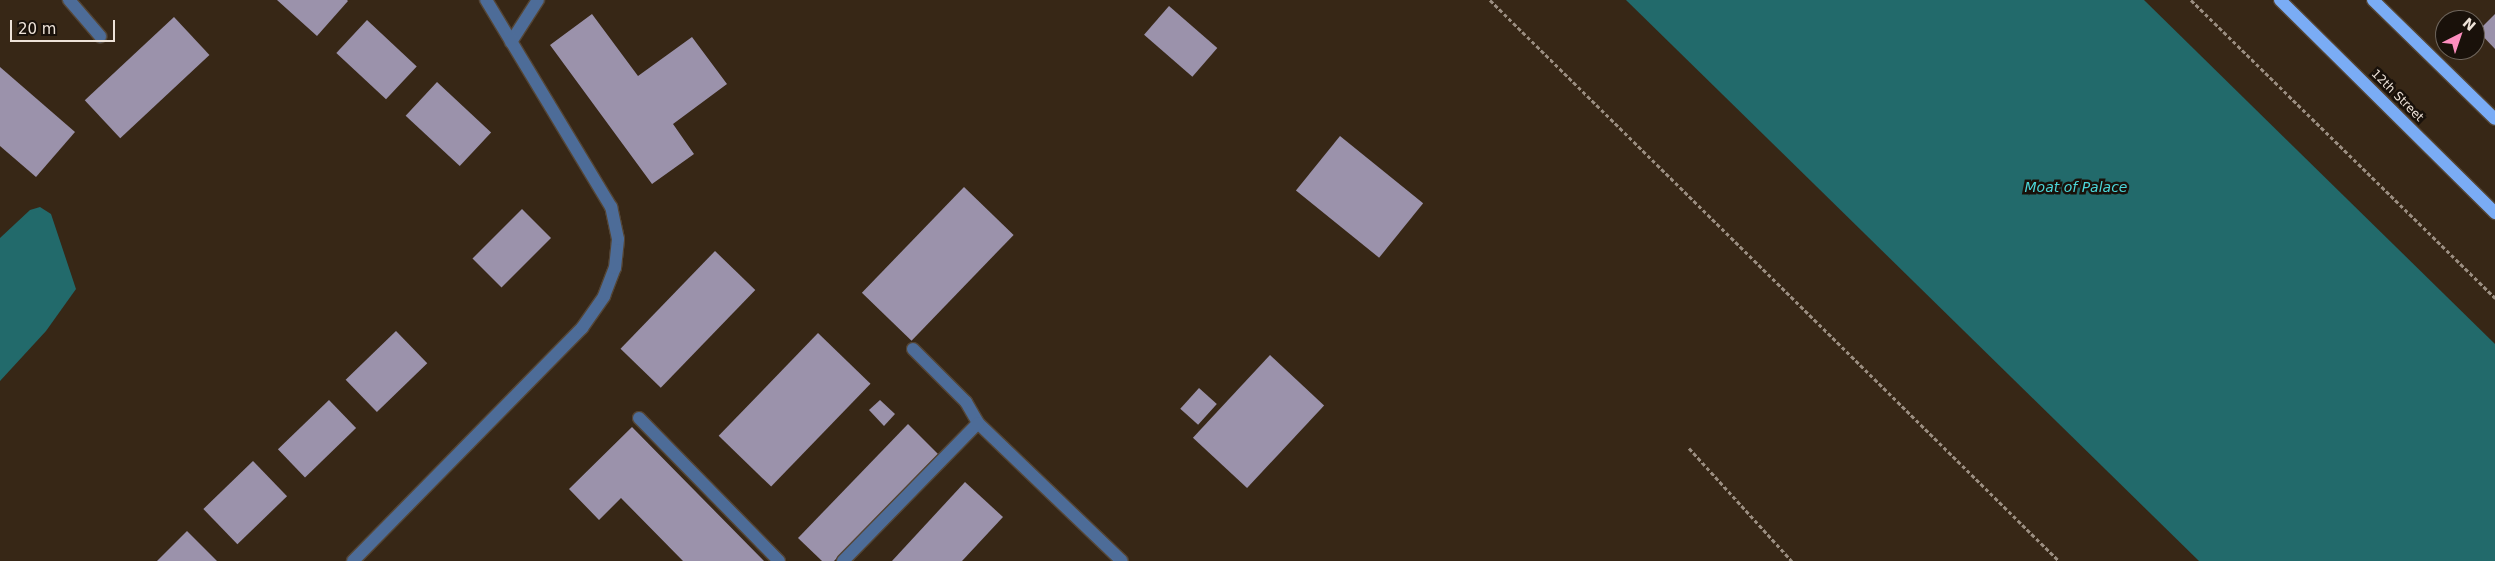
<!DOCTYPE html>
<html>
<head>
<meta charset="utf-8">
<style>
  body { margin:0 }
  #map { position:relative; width:2495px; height:561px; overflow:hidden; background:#372716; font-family:"DejaVu Sans",sans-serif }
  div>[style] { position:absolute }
  .water>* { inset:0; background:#226a6b }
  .building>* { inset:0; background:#9b92ab; transform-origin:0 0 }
  .path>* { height:3px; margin-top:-1.5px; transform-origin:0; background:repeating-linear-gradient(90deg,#9b8e81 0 4px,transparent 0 6.5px) }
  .roads { filter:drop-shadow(1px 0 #544535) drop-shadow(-1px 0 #544535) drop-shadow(0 1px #544535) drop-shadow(0 -1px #544535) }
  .lane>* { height:12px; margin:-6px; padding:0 6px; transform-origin:6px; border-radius:6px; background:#4d6c98 }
  .street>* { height:12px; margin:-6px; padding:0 6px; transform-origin:6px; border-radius:6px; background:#4d6c98 }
  .primary>* { height:12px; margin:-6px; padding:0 6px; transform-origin:6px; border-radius:6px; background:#7aacf5 }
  span { translate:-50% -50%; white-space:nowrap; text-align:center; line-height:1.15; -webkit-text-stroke:5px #19110a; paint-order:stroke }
  .street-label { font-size:12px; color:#ede2d8 }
  .water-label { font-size:14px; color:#4cd6d9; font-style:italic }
  .north { position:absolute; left:2435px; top:10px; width:50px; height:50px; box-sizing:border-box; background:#19110a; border:1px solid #6e655c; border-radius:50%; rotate:41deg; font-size:14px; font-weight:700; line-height:20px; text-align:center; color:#ede2d8 }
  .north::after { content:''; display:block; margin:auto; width:18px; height:22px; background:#fd8ebf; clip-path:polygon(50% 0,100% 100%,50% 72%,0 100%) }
  .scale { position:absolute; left:10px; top:20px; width:105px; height:22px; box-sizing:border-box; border:2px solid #ede2d8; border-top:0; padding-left:6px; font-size:15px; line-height:18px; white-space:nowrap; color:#ede2d8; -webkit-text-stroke:4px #19110a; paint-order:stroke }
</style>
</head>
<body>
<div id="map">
  <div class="water">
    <i style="clip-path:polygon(1626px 0,2144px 0,2495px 344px,2495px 561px,2199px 561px)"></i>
    <i style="clip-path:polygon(40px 207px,51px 214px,76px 289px,46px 331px,0 381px,0 238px,30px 210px)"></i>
  </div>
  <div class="building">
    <i style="clip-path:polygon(277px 0,347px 0,348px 1px,317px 36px)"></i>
    <i style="left:1169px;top:6px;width:64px;height:38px;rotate:41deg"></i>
    <i style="clip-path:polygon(592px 14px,638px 76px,692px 37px,727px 84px,673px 124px,694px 154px,652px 184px,550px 45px)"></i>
    <i style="clip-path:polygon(2495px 14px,2495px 49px,2478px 31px)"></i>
    <i style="left:174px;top:17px;width:52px;height:122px;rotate:47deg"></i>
    <i style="left:367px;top:20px;width:68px;height:45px;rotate:43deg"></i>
    <i style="clip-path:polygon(0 67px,75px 132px,36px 177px,0 146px)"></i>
    <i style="left:437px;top:82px;width:74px;height:46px;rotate:43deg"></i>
    <i style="left:1340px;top:136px;width:107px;height:70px;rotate:39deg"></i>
    <i style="left:964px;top:187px;width:69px;height:147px;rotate:44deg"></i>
    <i style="left:522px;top:209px;width:41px;height:70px;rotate:45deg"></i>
    <i style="left:715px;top:251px;width:56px;height:136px;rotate:44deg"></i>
    <i style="left:396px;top:331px;width:45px;height:70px;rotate:46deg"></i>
    <i style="left:818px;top:333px;width:73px;height:143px;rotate:44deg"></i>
    <i style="left:1270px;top:355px;width:74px;height:113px;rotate:43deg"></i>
    <i style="left:1199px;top:388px;width:24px;height:28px;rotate:42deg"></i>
    <i style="left:329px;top:400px;width:39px;height:71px;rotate:46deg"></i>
    <i style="clip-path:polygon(880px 400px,895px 414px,884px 426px,869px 410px)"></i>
    <i style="clip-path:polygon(908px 424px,938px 454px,834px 561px,822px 561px,798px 538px)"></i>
    <i style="clip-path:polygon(632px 427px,764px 561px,683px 561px,621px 498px,599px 520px,569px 489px)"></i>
    <i style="left:253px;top:461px;width:49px;height:69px;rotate:46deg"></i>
    <i style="clip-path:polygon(965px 482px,1003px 517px,962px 561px,892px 561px)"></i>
    <i style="clip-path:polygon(187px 531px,217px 561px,157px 561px)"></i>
  </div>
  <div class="path">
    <i style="left:1490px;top:0;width:799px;rotate:44.59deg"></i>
    <i style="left:2191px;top:0;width:426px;rotate:44.4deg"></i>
    <i style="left:1689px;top:448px;width:153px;rotate:47.7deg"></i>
  </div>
  <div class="roads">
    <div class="lane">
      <i style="left:69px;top:0;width:48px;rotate:49.3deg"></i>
      <i style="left:511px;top:42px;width:50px;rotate:-57.3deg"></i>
      <i style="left:913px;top:349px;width:75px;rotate:45deg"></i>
      <i style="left:966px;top:402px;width:24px;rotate:60deg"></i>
      <i style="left:978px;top:423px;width:199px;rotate:43.8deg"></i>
      <i style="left:639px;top:418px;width:200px;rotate:45.6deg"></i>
      <i style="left:843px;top:561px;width:193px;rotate:-45.6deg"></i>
    </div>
    <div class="street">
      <i style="left:353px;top:561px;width:327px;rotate:-45.5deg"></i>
      <i style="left:582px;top:328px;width:39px;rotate:-55deg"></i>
      <i style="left:604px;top:296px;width:30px;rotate:-69deg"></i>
      <i style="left:615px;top:268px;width:29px;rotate:-84deg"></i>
      <i style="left:618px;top:239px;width:33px;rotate:-102deg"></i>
      <i style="left:611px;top:207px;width:242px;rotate:-121.1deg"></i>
    </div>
    <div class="primary">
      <i style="left:2280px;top:0;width:303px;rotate:44.7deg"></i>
      <i style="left:2373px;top:0;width:170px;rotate:44.3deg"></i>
    </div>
  </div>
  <div class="street-label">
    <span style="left:2397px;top:96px;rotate:45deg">12th Street</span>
  </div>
  <div class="water-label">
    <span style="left:2076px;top:187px">Moat of Palace</span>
  </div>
  <div class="north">N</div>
  <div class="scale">20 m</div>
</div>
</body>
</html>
